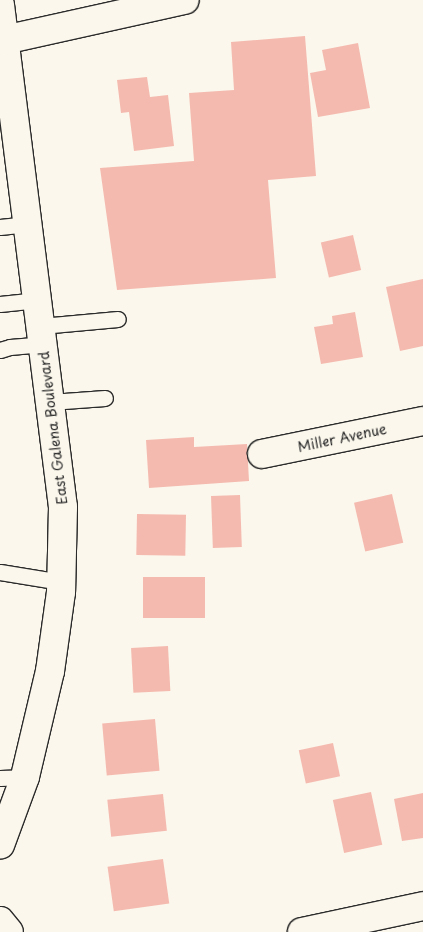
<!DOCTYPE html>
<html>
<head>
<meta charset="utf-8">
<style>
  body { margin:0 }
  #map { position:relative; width:423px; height:932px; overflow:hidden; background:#fbf7ec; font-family:"Playpen Sans",sans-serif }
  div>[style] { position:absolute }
  .building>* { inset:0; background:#f5baaf; transform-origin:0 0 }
  .roads { filter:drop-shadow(1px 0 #2b2b2b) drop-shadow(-1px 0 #2b2b2b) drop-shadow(0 1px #2b2b2b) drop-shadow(0 -1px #2b2b2b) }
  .lane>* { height:15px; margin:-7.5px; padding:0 7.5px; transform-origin:7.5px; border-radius:7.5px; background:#fbf7ec }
  .street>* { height:28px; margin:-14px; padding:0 14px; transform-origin:14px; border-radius:14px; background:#fbf7ec }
  .primary>* { height:28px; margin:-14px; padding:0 14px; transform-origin:14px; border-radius:14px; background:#fbf7ec }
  span { translate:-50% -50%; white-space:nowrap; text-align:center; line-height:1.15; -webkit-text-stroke:4px #fbf7ec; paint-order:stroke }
  .street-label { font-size:14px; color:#2b2b2b }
</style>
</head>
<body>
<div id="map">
  <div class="building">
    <i style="clip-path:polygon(305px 36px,316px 176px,268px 180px,276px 278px,117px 290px,100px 168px,194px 161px,189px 93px,234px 90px,231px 42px)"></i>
    <i style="clip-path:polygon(358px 43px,370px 108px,318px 117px,310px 73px,326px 70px,322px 50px)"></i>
    <i style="clip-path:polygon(147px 77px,150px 97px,168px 95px,174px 146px,134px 151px,129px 112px,121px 113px,117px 80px)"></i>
    <i style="left:353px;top:235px;width:36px;height:33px;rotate:77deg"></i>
    <i style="clip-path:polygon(423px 279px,423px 346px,400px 351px,386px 287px)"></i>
    <i style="clip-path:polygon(355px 312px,363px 357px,321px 364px,314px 327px,333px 324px,332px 316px)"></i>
    <i style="clip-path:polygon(194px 437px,194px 447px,247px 444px,249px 481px,149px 488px,146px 440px)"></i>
    <i style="left:392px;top:494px;width:50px;height:39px;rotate:77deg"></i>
    <i style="left:240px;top:495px;width:52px;height:29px;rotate:88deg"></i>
    <i style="left:137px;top:514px;width:49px;height:41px;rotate:1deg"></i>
    <i style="left:143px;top:577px;width:62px;height:41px"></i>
    <i style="left:168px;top:646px;width:45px;height:37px;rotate:87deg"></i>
    <i style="left:155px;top:719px;width:52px;height:53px;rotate:85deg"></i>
    <i style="left:333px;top:743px;width:34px;height:35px;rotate:78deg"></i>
    <i style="left:371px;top:792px;width:54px;height:39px;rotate:78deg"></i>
    <i style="clip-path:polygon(423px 793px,423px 838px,402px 841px,394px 799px)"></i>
    <i style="left:163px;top:794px;width:37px;height:56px;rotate:84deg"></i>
    <i style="left:163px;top:859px;width:45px;height:56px;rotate:82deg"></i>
  </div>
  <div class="roads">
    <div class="lane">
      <i style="left:0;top:227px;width:28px;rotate:-6deg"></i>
      <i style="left:0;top:304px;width:38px;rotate:-6deg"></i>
      <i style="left:41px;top:326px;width:77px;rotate:-5.2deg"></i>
      <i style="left:0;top:350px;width:10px;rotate:-17deg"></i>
      <i style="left:10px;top:347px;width:33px;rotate:-5deg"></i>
      <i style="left:50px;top:402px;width:55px;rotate:-4.2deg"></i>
      <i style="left:0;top:572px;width:62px;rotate:9.3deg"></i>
      <i style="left:0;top:778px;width:25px;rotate:-2deg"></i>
    </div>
    <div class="street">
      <i style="left:262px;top:454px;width:164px;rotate:-11.6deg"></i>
      <i style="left:0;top:921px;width:14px;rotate:51deg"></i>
      <i style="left:302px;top:932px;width:124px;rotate:-12.1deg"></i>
    </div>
    <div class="primary">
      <i style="left:0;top:5px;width:506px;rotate:82.85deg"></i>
      <i style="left:63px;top:507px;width:85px;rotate:91.3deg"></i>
      <i style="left:61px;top:592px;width:80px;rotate:97.9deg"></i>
      <i style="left:50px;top:671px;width:109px;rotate:103.3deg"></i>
      <i style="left:25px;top:777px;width:72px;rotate:110.2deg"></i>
      <i style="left:4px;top:40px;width:185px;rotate:-12.5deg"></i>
    </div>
  </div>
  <div class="street-label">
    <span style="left:53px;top:428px;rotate:-97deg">East Galena Boulevard</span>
    <span style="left:342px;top:438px;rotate:-12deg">Miller Avenue</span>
  </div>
</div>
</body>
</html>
